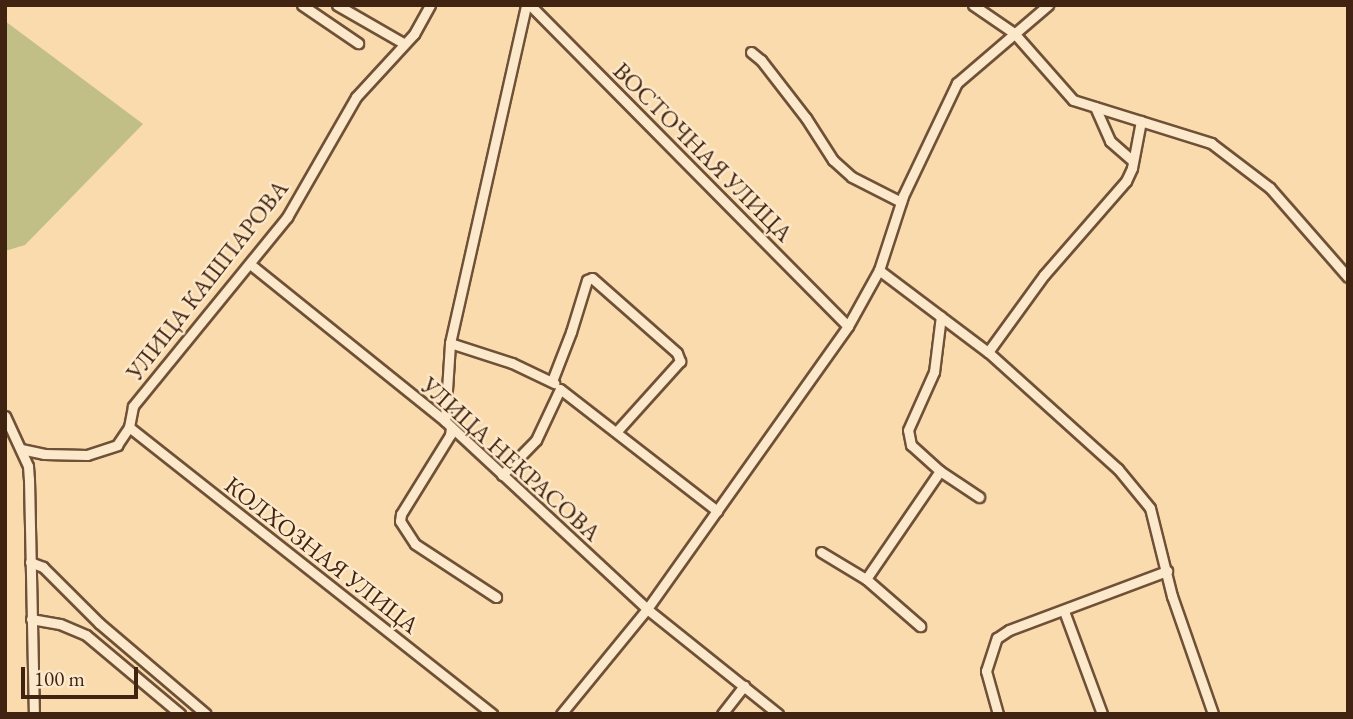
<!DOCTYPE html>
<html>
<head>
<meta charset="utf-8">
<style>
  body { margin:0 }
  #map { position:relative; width:1353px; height:719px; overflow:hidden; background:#fadbad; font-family:"EB Garamond",serif }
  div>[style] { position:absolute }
  .green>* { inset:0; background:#c2bf86 }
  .roads { filter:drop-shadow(2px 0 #6f5138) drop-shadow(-2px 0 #6f5138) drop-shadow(0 2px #6f5138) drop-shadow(0 -2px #6f5138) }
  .minor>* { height:9px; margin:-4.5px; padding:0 4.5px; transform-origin:4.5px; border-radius:4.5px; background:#fce8ca }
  span { translate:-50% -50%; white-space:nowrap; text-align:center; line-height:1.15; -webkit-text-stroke:5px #fce8ca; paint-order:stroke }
  .street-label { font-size:24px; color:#412311 }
  .frame { position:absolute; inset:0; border:7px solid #412311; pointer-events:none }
  .scale { position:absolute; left:21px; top:667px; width:117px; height:32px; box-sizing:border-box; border:4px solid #412311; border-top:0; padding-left:9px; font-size:21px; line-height:24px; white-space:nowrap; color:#412311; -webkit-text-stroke:5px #fce8ca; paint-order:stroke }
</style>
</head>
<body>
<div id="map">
  <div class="green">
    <i style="clip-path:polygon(5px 21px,143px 124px,25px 245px,5px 251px)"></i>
  </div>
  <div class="roads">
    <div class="minor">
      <i style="left:302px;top:5px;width:68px;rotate:34.2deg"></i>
      <i style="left:337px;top:5px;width:76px;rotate:29.9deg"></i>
      <i style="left:530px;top:5px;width:452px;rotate:45.3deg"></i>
      <i style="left:973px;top:5px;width:50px;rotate:34.3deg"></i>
      <i style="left:1014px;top:33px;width:89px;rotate:48.6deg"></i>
      <i style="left:1073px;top:100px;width:145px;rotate:17.3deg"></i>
      <i style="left:1211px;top:143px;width:74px;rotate:37.3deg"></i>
      <i style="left:1270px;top:188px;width:118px;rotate:48.8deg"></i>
      <i style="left:751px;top:52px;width:13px;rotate:39deg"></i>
      <i style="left:761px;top:60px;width:73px;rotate:52.2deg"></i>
      <i style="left:806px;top:118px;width:50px;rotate:57.3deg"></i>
      <i style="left:833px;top:160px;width:25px;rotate:42deg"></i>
      <i style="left:852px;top:177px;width:55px;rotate:27deg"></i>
      <i style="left:1095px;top:107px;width:37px;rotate:66deg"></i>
      <i style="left:1110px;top:141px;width:29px;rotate:41deg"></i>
      <i style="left:250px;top:264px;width:250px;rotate:38.8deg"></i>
      <i style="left:445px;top:421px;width:276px;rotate:42.9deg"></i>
      <i style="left:647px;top:609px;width:168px;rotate:38.7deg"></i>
      <i style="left:879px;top:270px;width:136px;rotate:37deg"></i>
      <i style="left:988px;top:352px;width:175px;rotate:42deg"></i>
      <i style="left:1118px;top:469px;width:50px;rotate:50.6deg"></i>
      <i style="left:1150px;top:508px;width:91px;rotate:76deg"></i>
      <i style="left:1172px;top:596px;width:125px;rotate:70.8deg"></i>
      <i style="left:450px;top:343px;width:65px;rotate:17.9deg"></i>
      <i style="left:512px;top:363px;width:47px;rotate:25.5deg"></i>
      <i style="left:988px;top:352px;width:95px;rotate:-54deg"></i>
      <i style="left:1044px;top:275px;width:125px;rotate:-48.9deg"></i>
      <i style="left:1126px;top:181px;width:14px;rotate:-65deg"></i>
      <i style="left:1132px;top:168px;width:48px;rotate:-79.2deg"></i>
      <i style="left:552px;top:381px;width:53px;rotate:-68.8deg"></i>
      <i style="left:571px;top:332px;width:54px;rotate:-72.9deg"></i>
      <i style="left:587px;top:280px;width:5px;rotate:-22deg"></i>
      <i style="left:592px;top:278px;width:113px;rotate:41.4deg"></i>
      <i style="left:677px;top:353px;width:9px;rotate:69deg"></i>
      <i style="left:680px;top:361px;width:94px;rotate:132deg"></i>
      <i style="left:5px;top:416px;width:55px;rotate:65.3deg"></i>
      <i style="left:28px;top:466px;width:13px;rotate:86deg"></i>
      <i style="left:29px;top:479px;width:235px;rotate:88.8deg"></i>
      <i style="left:445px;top:421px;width:78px;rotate:-86.3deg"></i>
      <i style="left:450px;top:343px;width:346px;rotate:-77.3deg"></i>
      <i style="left:129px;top:427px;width:463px;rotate:38.3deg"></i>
      <i style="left:451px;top:427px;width:8px;rotate:97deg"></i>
      <i style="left:450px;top:435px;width:93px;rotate:121.8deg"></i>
      <i style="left:401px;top:514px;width:7px;rotate:98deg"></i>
      <i style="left:400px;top:521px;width:27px;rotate:57deg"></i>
      <i style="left:415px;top:544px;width:97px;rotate:33.2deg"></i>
      <i style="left:21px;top:449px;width:24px;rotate:12deg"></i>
      <i style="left:44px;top:454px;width:43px;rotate:1.3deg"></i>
      <i style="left:87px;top:455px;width:32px;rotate:-18deg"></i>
      <i style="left:117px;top:445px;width:22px;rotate:-56deg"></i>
      <i style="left:129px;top:427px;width:21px;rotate:-79deg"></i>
      <i style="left:133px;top:406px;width:244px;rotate:-50.8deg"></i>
      <i style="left:287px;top:217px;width:138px;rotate:-60.1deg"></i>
      <i style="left:356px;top:97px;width:86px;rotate:-47.4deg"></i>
      <i style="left:414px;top:34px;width:33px;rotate:-61deg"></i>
      <i style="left:940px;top:471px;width:47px;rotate:33.7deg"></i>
      <i style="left:502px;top:475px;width:49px;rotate:-45.8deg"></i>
      <i style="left:536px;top:440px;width:56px;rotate:-64.8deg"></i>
      <i style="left:560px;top:389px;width:199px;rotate:37.8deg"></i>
      <i style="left:821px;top:552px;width:52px;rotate:31deg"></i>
      <i style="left:866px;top:579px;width:72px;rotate:41deg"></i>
      <i style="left:30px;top:562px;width:14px;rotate:21deg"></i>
      <i style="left:43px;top:567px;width:79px;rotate:45deg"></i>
      <i style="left:99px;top:623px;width:140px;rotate:40.4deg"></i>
      <i style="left:866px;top:579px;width:131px;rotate:-55.6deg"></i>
      <i style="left:940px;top:471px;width:39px;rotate:-138deg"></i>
      <i style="left:911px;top:445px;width:15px;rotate:-101deg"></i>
      <i style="left:908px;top:430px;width:64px;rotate:-65.9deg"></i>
      <i style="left:934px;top:372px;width:56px;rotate:-82.9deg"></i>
      <i style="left:1064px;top:611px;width:110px;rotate:69.7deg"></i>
      <i style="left:31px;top:619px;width:29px;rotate:10deg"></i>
      <i style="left:60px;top:624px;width:28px;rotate:23deg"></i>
      <i style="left:86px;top:635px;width:123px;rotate:40deg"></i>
      <i style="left:561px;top:714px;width:136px;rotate:-50.7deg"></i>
      <i style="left:647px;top:609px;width:347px;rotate:-54.6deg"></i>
      <i style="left:848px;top:326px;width:64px;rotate:-61deg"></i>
      <i style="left:879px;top:270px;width:78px;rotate:-72deg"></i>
      <i style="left:903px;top:196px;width:125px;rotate:-64.5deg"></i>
      <i style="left:957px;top:83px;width:120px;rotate:-40.6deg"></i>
      <i style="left:722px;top:714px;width:36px;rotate:-52deg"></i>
      <i style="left:998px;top:714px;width:45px;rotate:-105.6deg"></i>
      <i style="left:986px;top:671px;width:35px;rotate:-72deg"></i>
      <i style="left:997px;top:638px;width:14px;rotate:-34deg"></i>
      <i style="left:1009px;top:630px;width:169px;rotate:-20.5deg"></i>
    </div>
  </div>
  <div class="street-label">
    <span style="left:703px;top:152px;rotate:45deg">ВОСТОЧНАЯ УЛИЦА</span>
    <span style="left:207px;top:280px;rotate:-52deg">УЛИЦА КАШПАРОВА</span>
    <span style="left:511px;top:459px;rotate:42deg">УЛИЦА НЕКРАСОВА</span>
    <span style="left:322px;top:555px;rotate:38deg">КОЛХОЗНАЯ УЛИЦА</span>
  </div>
  <div class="frame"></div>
  <div class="scale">100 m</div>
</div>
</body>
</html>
